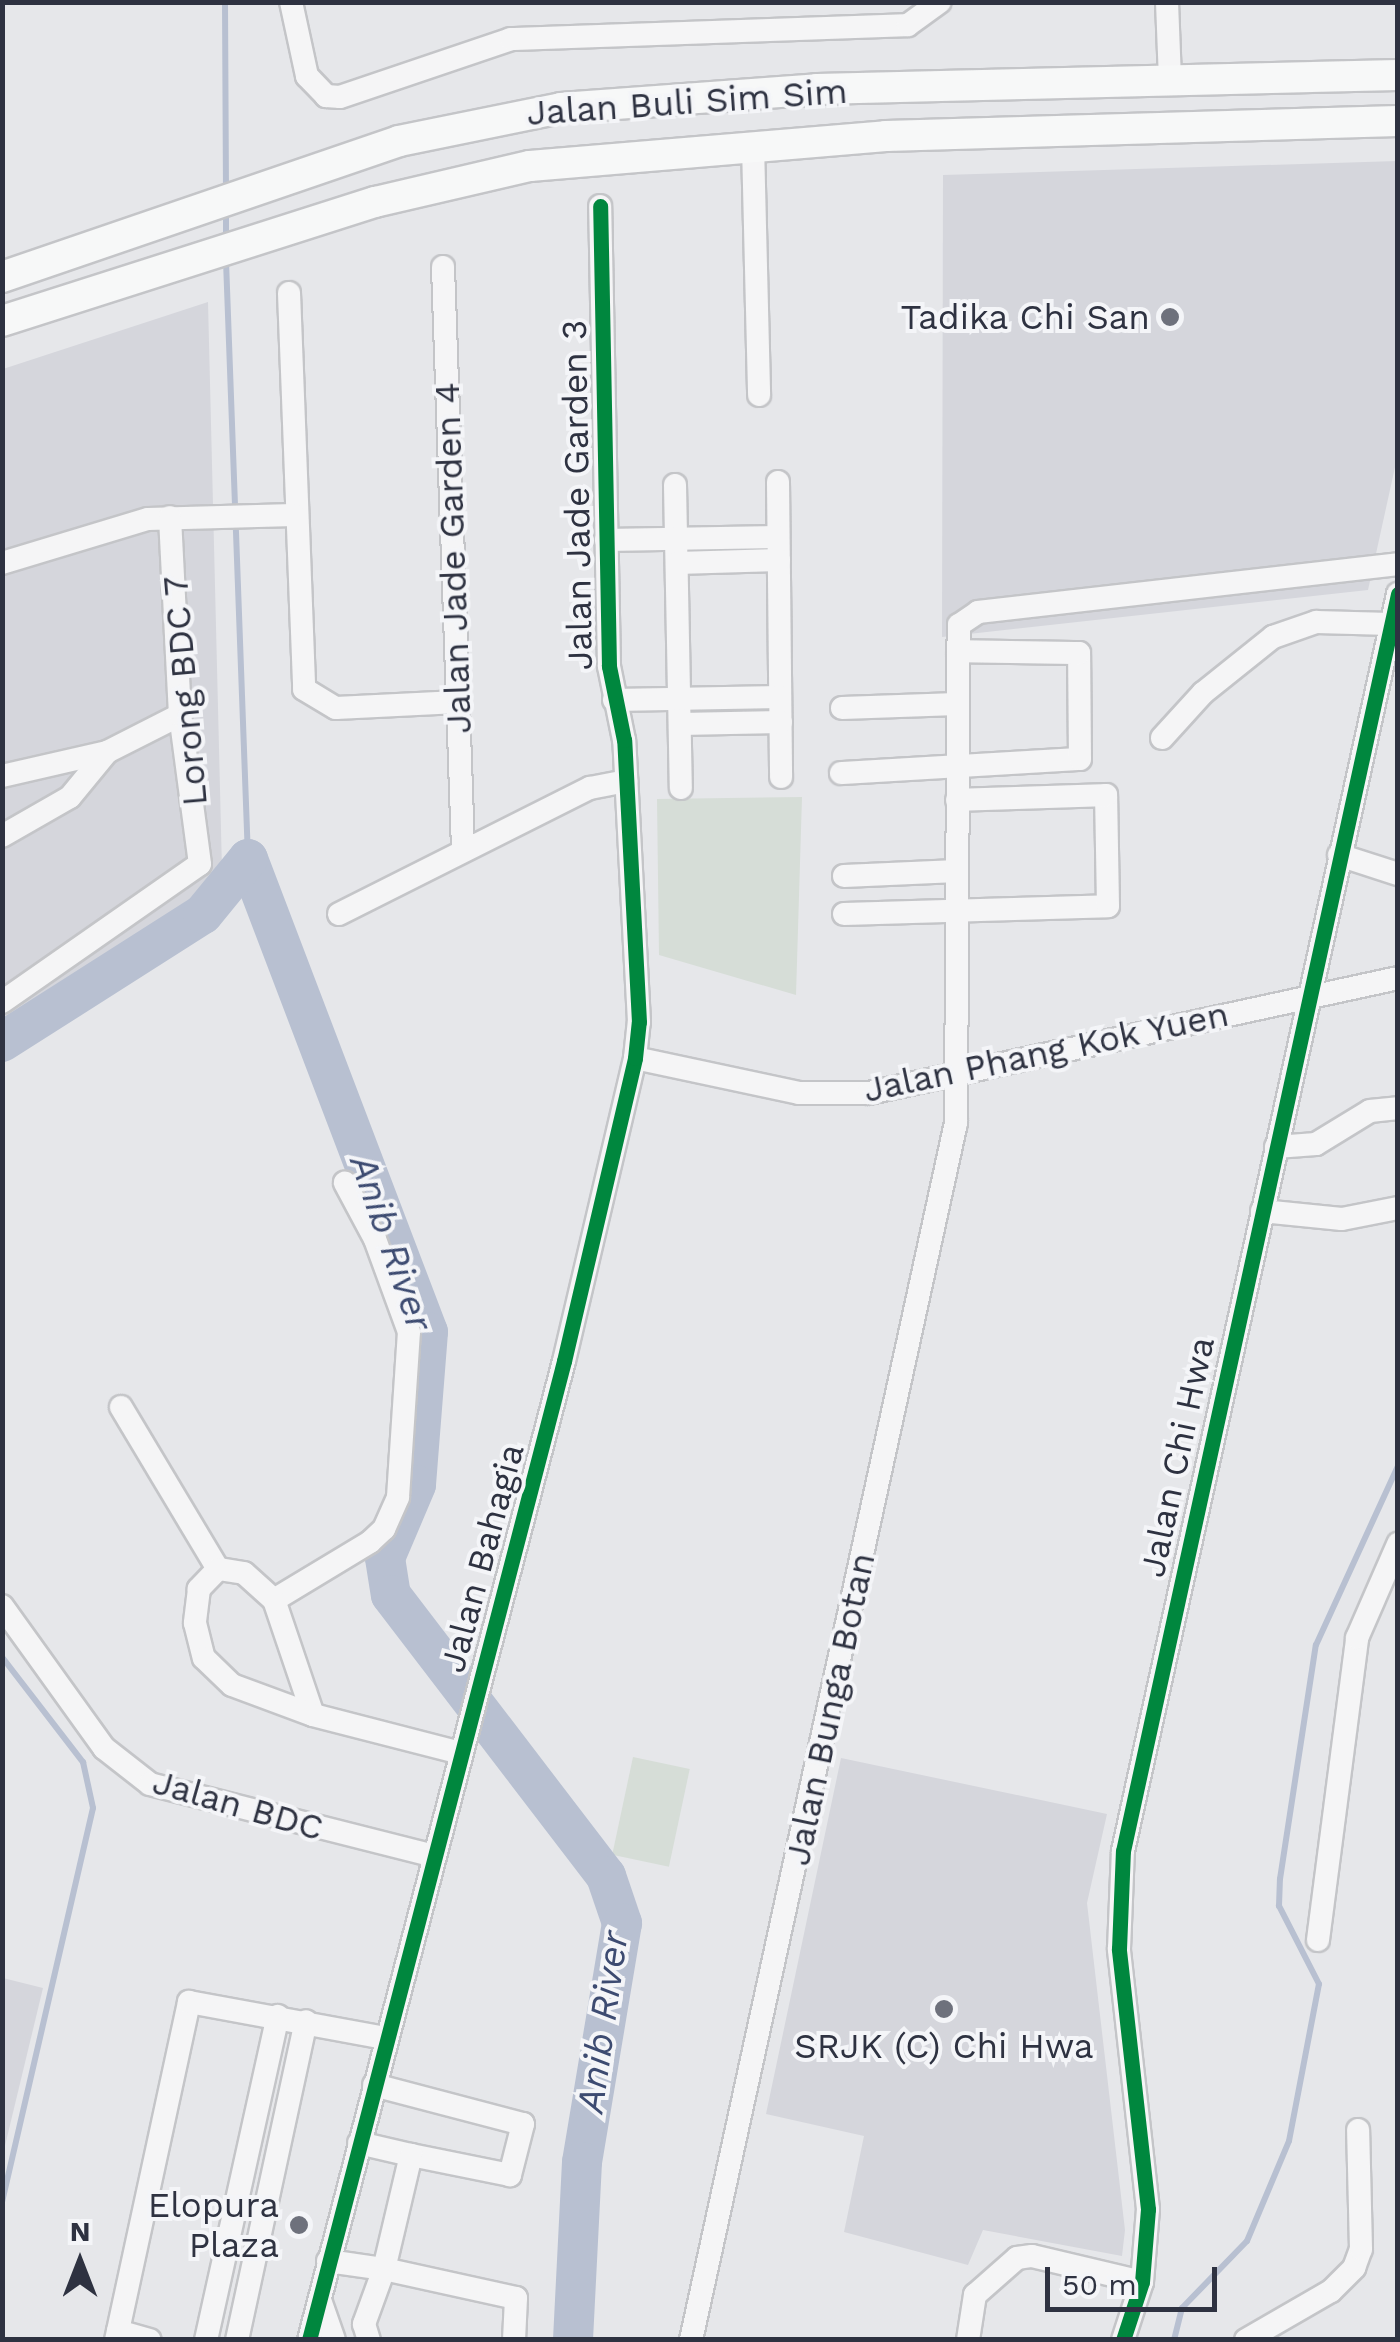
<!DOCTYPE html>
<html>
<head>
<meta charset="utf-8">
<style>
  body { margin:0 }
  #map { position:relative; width:1400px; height:2342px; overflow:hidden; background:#e6e7ea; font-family:"Work Sans",sans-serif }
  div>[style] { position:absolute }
  .built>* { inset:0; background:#d5d6dc }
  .green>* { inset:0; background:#d6ddd7; transform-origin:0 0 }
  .stream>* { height:6px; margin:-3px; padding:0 3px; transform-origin:3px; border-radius:3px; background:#b8c0d1 }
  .river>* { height:40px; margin:-20px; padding:0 20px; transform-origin:20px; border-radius:20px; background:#b8c0d1 }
  .roads { filter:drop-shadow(2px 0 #c4c5c8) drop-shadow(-2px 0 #c4c5c8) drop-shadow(0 2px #c4c5c8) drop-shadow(0 -2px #c4c5c8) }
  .minor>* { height:22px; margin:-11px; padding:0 11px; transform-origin:11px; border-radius:11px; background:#f5f5f6 }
  .major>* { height:30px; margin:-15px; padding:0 15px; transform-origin:15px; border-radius:15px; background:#f7f8f8 }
  .cycleway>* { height:15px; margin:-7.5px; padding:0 7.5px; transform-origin:7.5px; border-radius:7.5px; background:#00873e }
  .dots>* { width:28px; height:28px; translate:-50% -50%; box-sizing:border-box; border:5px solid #f4f5f8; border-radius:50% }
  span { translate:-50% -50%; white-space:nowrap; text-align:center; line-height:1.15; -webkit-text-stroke:8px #f4f5f8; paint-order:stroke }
  .street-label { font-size:35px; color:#2e3241 }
  .poi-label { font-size:35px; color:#2e3241 }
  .right { translate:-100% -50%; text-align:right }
  .water-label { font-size:38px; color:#3d4b71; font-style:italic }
  .frame { position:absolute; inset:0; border:5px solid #2e3241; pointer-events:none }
  .north { position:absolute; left:30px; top:2212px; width:100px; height:100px; -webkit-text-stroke:8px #f4f5f8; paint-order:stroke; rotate:0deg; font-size:28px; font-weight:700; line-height:40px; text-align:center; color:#2e3241 }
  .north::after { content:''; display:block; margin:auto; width:35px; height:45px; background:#2e3241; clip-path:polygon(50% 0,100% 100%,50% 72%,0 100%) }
  .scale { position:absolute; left:1045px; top:2267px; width:172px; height:45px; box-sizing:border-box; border:5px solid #2e3241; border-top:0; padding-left:12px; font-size:30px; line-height:35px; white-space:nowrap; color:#2e3241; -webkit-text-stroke:8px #f4f5f8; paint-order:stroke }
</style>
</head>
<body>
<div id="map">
  <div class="built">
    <i style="clip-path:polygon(1397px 161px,1397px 458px,1368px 590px,942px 637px,943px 175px)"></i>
    <i style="clip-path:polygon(208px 302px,222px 870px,195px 906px,3px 1025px,3px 369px)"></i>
    <i style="clip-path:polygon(841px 1758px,1107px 1814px,1087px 1903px,1125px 2230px,1122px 2256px,983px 2230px,968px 2265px,844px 2232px,864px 2136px,766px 2114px)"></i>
    <i style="clip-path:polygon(3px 1978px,43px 1988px,3px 2154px,2px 1978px)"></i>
  </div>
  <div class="green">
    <i style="clip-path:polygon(802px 797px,796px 995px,659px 955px,657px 799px)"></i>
    <i style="left:633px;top:1757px;width:58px;height:100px;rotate:12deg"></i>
  </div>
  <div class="stream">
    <i style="left:225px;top:2px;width:187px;rotate:89.7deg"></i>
    <i style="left:226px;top:239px;width:28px;rotate:-90deg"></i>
    <i style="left:226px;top:261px;width:598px;rotate:87.89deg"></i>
    <i style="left:2px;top:1657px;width:133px;rotate:52.4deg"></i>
    <i style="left:83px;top:1762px;width:47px;rotate:77.7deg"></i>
    <i style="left:93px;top:1808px;width:404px;rotate:103deg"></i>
    <i style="left:1174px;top:2340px;width:33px;rotate:-76deg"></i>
    <i style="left:1182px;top:2308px;width:93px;rotate:-45.9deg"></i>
    <i style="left:1247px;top:2241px;width:108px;rotate:-67.2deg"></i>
    <i style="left:1289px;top:2141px;width:160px;rotate:-79.2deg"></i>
    <i style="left:1319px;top:1984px;width:88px;rotate:-117.1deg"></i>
    <i style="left:1279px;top:1906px;width:27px;rotate:-88deg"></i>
    <i style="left:1280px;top:1879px;width:237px;rotate:-81.3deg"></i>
    <i style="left:1316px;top:1645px;width:197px;rotate:-65.4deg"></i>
  </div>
  <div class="river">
    <i style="left:248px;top:859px;width:506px;rotate:69.17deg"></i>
    <i style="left:428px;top:1332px;width:153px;rotate:94.5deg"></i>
    <i style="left:416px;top:1485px;width:79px;rotate:113deg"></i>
    <i style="left:385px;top:1558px;width:37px;rotate:81deg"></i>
    <i style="left:391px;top:1595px;width:354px;rotate:52.6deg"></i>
    <i style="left:606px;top:1876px;width:50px;rotate:71.2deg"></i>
    <i style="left:622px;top:1923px;width:242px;rotate:99.5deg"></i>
    <i style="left:582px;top:2162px;width:178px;rotate:92.9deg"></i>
    <i style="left:2px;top:1042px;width:238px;rotate:-32.5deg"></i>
    <i style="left:203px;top:914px;width:71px;rotate:-50.7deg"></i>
  </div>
  <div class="roads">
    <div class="minor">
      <i style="left:291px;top:2px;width:76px;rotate:77.8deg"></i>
      <i style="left:307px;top:76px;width:28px;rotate:46deg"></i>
      <i style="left:326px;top:96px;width:14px;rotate:4deg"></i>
      <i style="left:340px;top:97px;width:181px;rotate:-18.7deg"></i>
      <i style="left:511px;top:39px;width:397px;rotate:-2deg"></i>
      <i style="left:908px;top:25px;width:39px;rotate:-36deg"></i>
      <i style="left:1167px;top:2px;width:79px;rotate:87.8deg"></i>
      <i style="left:753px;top:145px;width:250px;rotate:88.6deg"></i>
      <i style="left:443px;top:267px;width:581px;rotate:88.03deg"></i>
      <i style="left:289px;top:293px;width:396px;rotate:87.8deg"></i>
      <i style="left:304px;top:689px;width:37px;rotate:31deg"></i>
      <i style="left:336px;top:708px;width:122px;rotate:-2.8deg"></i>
      <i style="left:778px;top:482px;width:295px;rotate:89.4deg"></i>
      <i style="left:675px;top:485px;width:303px;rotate:88.9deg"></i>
      <i style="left:606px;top:540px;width:172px;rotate:-1deg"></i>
      <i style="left:2px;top:563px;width:152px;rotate:-16.8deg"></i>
      <i style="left:148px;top:519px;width:146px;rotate:-1.6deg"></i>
      <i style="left:677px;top:563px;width:102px;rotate:-1.7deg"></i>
      <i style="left:614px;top:700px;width:166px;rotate:-1deg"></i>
      <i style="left:842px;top:708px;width:115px;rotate:-2deg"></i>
      <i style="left:680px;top:724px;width:101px;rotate:-1.1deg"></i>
      <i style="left:1162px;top:738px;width:61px;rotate:-47.7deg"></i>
      <i style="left:1203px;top:693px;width:90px;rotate:-38.7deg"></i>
      <i style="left:1273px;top:637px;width:46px;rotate:-19.2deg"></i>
      <i style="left:1316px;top:622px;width:75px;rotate:1.5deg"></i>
      <i style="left:841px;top:773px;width:239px;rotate:-3.4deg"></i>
      <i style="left:1080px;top:759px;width:106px;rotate:-90.5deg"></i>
      <i style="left:1079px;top:653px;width:121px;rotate:-179.1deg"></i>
      <i style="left:2px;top:776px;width:108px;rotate:-12.9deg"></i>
      <i style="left:107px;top:752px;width:82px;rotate:-26.9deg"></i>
      <i style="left:2px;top:836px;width:78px;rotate:-29.8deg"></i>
      <i style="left:70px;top:797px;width:58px;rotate:-50.6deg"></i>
      <i style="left:1339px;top:855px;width:62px;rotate:17.9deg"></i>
      <i style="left:844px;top:876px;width:113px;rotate:-2.5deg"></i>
      <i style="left:339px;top:914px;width:281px;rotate:-26.7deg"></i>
      <i style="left:590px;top:788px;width:37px;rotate:-11deg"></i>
      <i style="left:844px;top:914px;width:264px;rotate:-1.7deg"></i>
      <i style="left:1108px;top:906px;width:111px;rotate:-91deg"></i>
      <i style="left:1106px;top:795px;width:149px;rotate:178.1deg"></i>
      <i style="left:2px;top:1002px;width:241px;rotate:-34.9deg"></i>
      <i style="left:200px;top:864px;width:150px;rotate:-97.6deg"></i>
      <i style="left:180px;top:715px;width:198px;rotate:-92.9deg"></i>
      <i style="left:635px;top:1058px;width:168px;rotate:12deg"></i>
      <i style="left:799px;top:1093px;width:70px"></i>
      <i style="left:869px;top:1093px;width:541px;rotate:-12.26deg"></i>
      <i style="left:1276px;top:1147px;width:40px;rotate:-4.3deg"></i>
      <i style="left:1316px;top:1144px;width:63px;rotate:-31.4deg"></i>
      <i style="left:1370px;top:1111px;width:28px;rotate:-6deg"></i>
      <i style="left:1262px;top:1211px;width:80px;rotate:5.7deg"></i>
      <i style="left:1342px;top:1219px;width:57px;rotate:-11.1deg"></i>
      <i style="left:121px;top:1407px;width:189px;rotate:59.1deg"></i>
      <i style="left:274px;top:1600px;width:112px;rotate:-31.1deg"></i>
      <i style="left:370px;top:1542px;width:19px;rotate:-43deg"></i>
      <i style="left:384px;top:1529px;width:35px;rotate:-66deg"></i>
      <i style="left:398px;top:1497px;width:165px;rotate:-86.2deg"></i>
      <i style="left:409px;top:1332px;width:99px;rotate:-110.1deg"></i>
      <i style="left:375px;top:1239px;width:64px;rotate:-118.2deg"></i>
      <i style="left:2px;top:1606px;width:175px;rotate:54.3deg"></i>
      <i style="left:104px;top:1748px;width:58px;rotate:38deg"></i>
      <i style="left:150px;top:1784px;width:293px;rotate:14.2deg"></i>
      <i style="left:313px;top:1715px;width:121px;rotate:-108.7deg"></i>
      <i style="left:274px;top:1600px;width:40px;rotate:-138deg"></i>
      <i style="left:244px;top:1573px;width:26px;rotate:-171deg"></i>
      <i style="left:218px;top:1569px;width:28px;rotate:134deg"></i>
      <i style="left:199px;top:1589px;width:34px;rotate:97deg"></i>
      <i style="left:195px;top:1623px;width:36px;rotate:76deg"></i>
      <i style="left:204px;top:1658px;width:39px;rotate:44deg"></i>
      <i style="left:232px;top:1685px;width:86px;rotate:20.3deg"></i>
      <i style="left:313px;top:1715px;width:153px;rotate:14.4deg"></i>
      <i style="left:1318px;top:1940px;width:305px;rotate:-82.6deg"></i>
      <i style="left:1357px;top:1638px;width:103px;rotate:-66.4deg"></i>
      <i style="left:374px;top:2085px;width:154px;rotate:14.7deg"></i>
      <i style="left:523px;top:2124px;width:53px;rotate:104.3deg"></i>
      <i style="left:510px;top:2175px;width:101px;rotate:-168.6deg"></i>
      <i style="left:359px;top:2143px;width:53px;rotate:13deg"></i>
      <i style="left:411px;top:2155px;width:117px;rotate:103.3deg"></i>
      <i style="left:384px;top:2269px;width:135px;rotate:12.4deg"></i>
      <i style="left:516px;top:2298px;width:42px;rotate:92.7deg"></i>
      <i style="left:328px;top:2261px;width:57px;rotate:8.1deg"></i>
      <i style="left:384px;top:2269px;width:59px;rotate:110deg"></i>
      <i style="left:364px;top:2324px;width:17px;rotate:73deg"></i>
      <i style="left:320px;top:2300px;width:42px;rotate:70.7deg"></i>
      <i style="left:118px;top:2331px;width:33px;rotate:16deg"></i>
      <i style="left:116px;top:2340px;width:346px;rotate:-77.8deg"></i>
      <i style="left:189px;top:2002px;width:200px;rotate:10.4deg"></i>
      <i style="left:206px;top:2340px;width:332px;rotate:-77.5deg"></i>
      <i style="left:237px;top:2340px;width:326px;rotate:-77.8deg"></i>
      <i style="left:309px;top:2340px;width:1012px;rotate:-75.4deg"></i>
      <i style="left:564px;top:1361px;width:311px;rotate:-76.8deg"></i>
      <i style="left:635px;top:1058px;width:36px;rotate:-84deg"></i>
      <i style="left:639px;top:1022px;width:282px;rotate:-93deg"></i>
      <i style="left:624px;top:740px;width:76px;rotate:-101.5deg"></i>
      <i style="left:609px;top:666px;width:460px;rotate:-91.1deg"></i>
      <i style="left:691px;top:2340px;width:1246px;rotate:-77.72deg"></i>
      <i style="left:956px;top:1123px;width:498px;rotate:-89.7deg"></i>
      <i style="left:959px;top:625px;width:23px;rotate:-34deg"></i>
      <i style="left:978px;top:612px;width:423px;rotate:-6.5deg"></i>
      <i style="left:968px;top:2340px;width:46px;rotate:-81.2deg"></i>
      <i style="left:975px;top:2295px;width:56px;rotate:-41.4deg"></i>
      <i style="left:1017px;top:2258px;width:15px;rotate:-8deg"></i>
      <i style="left:1032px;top:2256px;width:113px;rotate:13.3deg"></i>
      <i style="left:1123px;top:2340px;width:61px;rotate:-71.9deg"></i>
      <i style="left:1142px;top:2282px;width:73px;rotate:-85.3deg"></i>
      <i style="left:1148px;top:2209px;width:262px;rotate:-96.4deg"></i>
      <i style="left:1119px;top:1949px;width:98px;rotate:-87.7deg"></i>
      <i style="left:1123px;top:1851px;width:1287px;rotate:-77.66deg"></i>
      <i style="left:1246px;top:2340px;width:98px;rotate:-30deg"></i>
      <i style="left:1331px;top:2291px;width:33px;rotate:-45deg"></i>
      <i style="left:1354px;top:2268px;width:20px;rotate:-70deg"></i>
      <i style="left:1361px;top:2249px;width:119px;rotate:-91.4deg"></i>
    </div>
    <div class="major">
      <i style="left:2px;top:277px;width:420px;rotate:-18.9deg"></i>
      <i style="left:399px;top:141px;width:165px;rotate:-11.5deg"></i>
      <i style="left:561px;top:108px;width:257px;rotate:-4.2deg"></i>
      <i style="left:817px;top:89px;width:581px;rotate:-1.38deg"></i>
      <i style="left:2px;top:321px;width:392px;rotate:-17.7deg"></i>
      <i style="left:375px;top:202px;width:159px;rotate:-13.1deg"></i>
      <i style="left:530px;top:166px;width:357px;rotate:-4.8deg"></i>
      <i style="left:886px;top:136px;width:512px;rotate:-1.68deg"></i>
    </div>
  </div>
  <div class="cycleway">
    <i style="left:309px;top:2340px;width:1012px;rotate:-75.4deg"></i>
    <i style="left:564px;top:1361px;width:311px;rotate:-76.8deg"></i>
    <i style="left:635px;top:1058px;width:36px;rotate:-84deg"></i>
    <i style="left:639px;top:1022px;width:282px;rotate:-93deg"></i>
    <i style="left:624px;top:740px;width:76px;rotate:-101.5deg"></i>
    <i style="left:609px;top:666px;width:460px;rotate:-91.1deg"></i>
    <i style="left:1123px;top:2340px;width:61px;rotate:-71.9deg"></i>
    <i style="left:1142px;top:2282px;width:73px;rotate:-85.3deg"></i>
    <i style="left:1148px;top:2209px;width:262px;rotate:-96.4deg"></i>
    <i style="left:1119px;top:1949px;width:98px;rotate:-87.7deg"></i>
    <i style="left:1123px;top:1851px;width:1287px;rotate:-77.66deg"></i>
  </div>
  <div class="dots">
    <i style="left:1170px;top:317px;background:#6e717c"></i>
    <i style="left:944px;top:2009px;background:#6e717c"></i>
    <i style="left:299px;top:2225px;background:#6e717c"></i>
  </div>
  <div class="street-label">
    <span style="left:687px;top:102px;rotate:-4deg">Jalan Buli Sim Sim</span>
    <span style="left:577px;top:495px;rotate:-91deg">Jalan Jade Garden 3</span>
    <span style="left:453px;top:558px;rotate:-92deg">Jalan Jade Garden 4</span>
    <span style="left:185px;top:691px;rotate:-95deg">Lorong BDC 7</span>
    <span style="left:1046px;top:1052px;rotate:-12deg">Jalan Phang Kok Yuen</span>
    <span style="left:1177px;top:1457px;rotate:-78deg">Jalan Chi Hwa</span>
    <span style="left:482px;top:1558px;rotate:-75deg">Jalan Bahagia</span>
    <span style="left:830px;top:1709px;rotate:-78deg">Jalan Bunga Botan</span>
    <span style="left:238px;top:1805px;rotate:16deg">Jalan BDC</span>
  </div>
  <div class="poi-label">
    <span class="right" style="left:1150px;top:317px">Tadika Chi San</span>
    <span style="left:944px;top:2046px">SRJK (C) Chi Hwa</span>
    <span class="right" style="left:279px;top:2225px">Elopura<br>Plaza</span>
  </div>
  <div class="water-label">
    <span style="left:391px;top:1243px;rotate:71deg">Anib River</span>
    <span style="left:603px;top:2022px;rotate:-82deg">Anib River</span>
  </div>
  <div class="frame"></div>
  <div class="north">N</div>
  <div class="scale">50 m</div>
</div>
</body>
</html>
